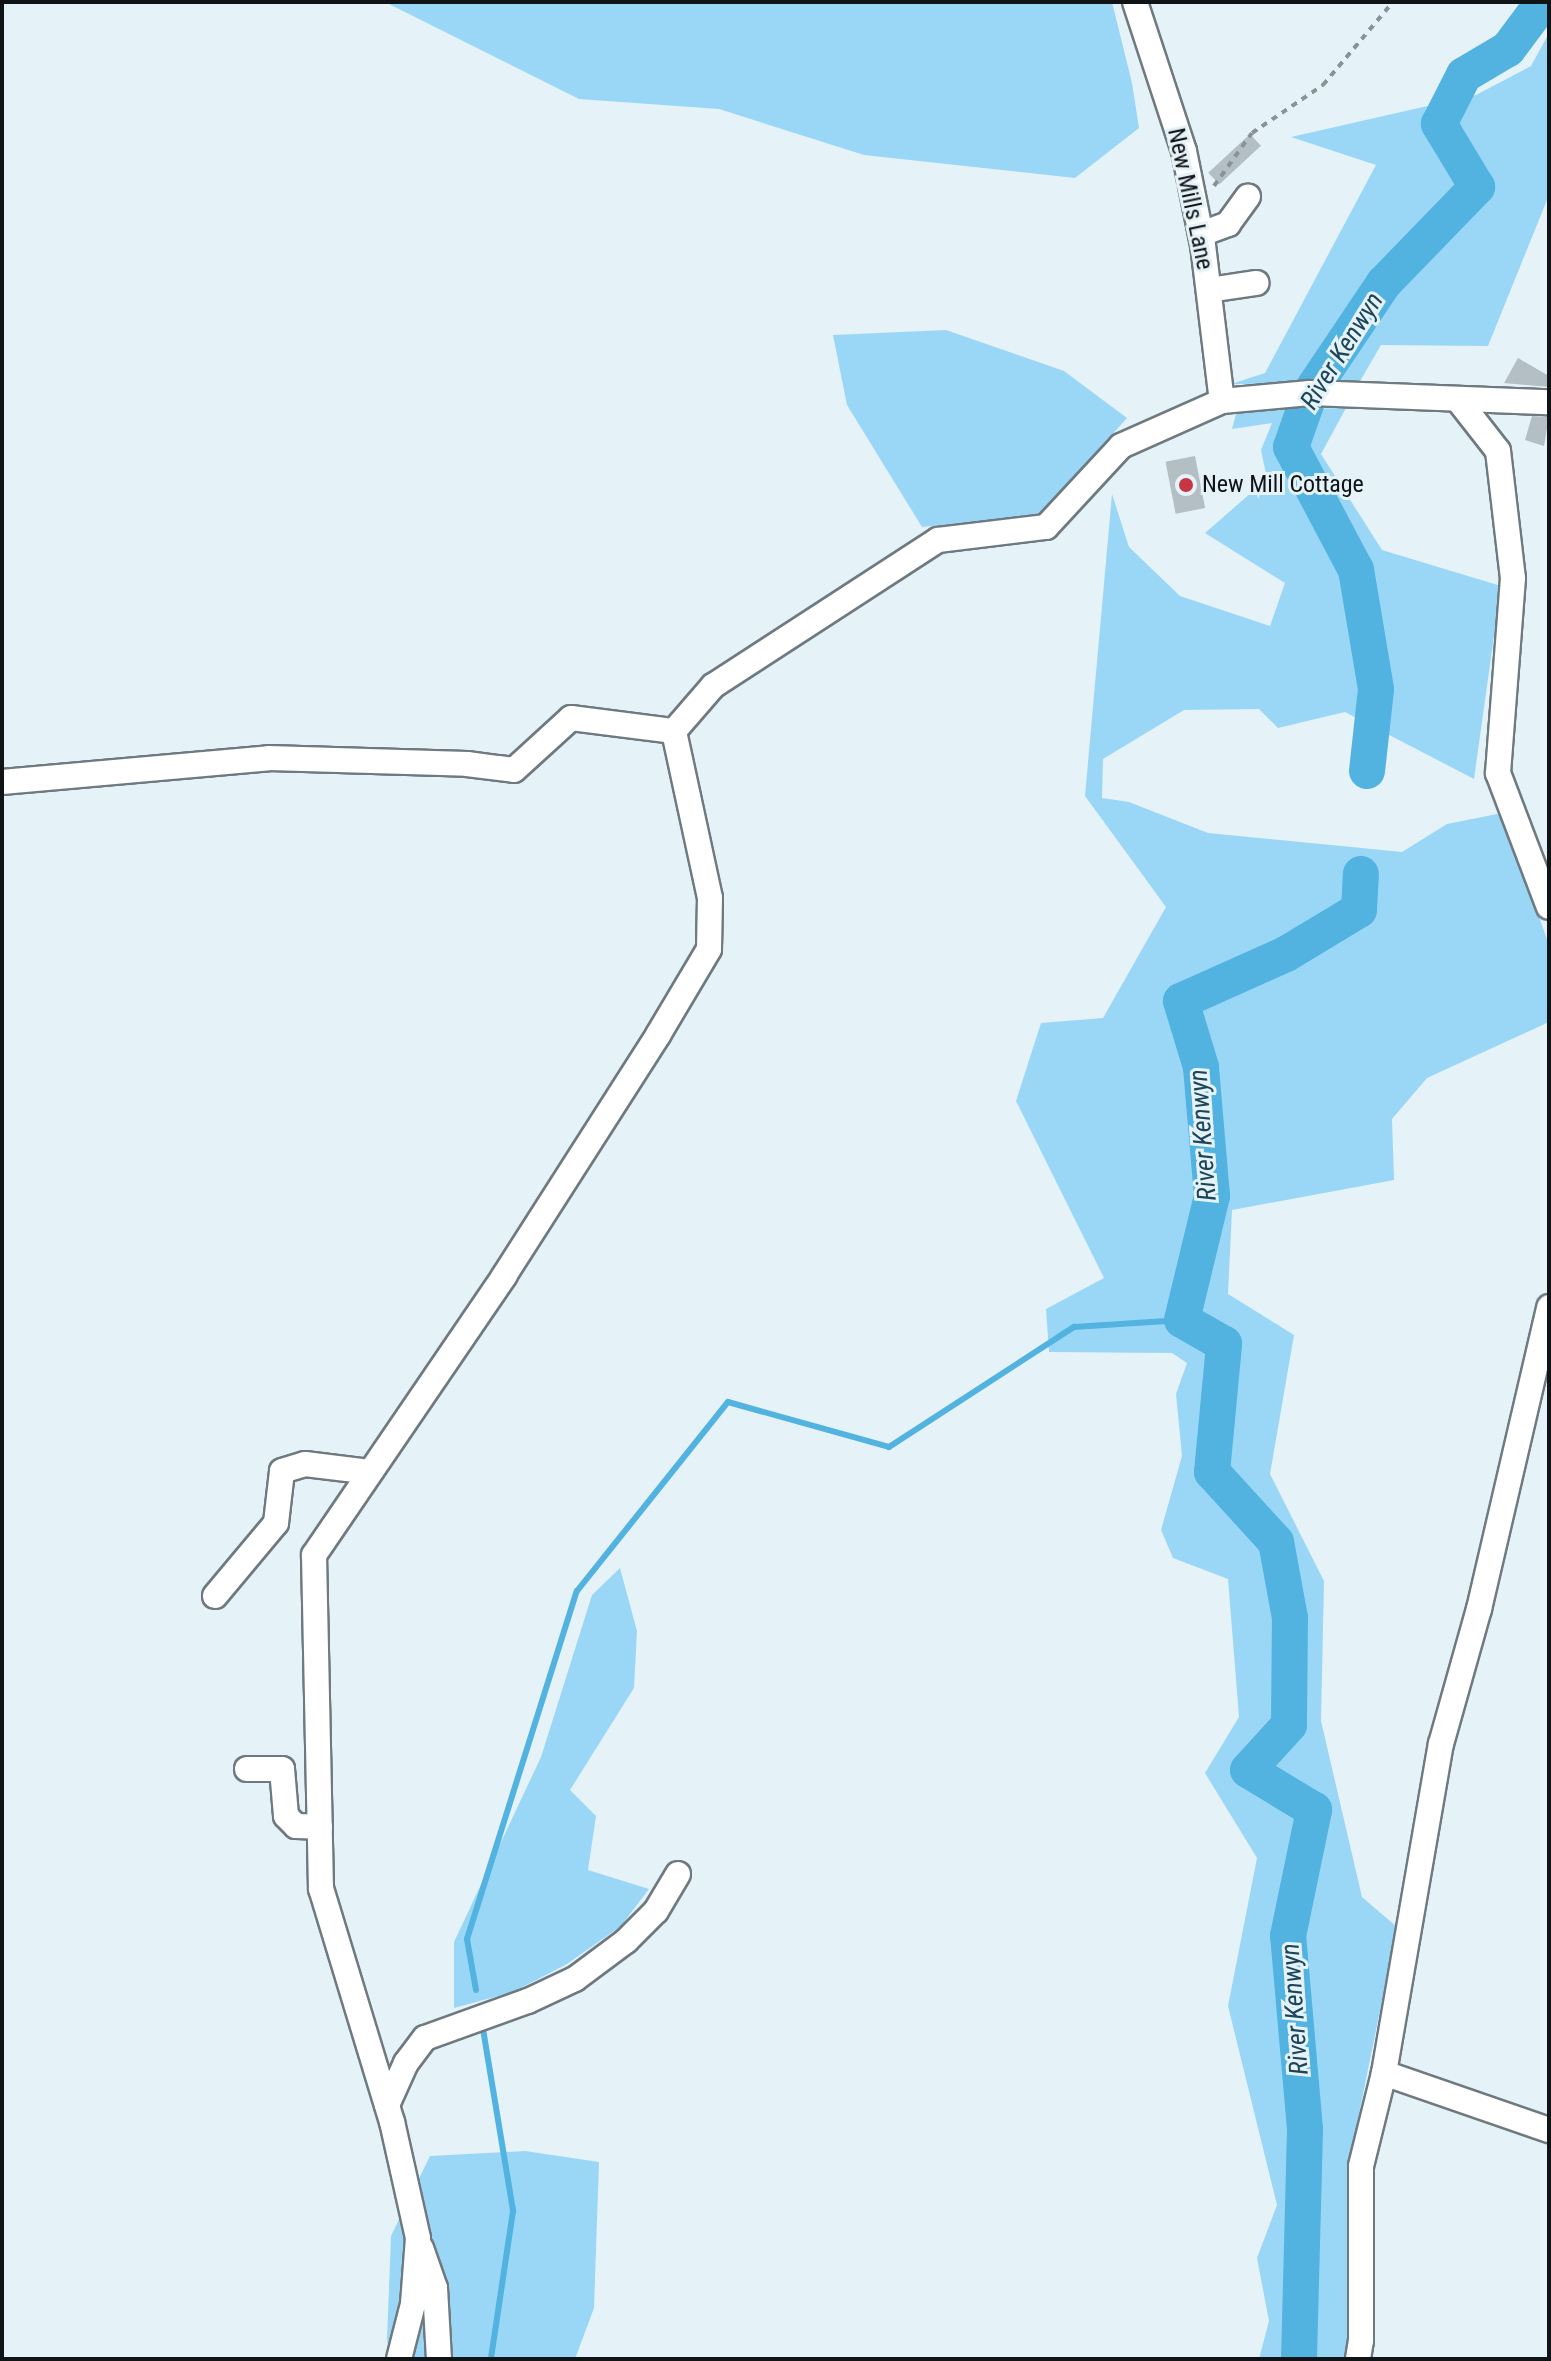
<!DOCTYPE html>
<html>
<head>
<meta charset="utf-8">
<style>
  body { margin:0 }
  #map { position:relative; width:1551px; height:2361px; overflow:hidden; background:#e5f2f8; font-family:"Roboto Condensed",sans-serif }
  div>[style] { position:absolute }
  .green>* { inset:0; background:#9ad7f7 }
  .stream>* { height:6px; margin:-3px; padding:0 3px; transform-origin:3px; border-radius:3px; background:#52b3e0 }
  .river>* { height:36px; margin:-18px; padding:0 18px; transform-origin:18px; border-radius:18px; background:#52b3e0 }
  .building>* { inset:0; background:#b3bec5; transform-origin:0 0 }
  .path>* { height:4px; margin-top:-2px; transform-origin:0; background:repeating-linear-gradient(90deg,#899297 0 6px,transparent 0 12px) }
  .roads { filter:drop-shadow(2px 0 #6f7a80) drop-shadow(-2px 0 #6f7a80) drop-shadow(0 2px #6f7a80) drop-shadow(0 -2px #6f7a80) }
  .minor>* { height:24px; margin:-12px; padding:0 12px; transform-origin:12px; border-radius:12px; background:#fff }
  .dots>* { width:22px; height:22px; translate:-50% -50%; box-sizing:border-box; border:4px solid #e5f2f8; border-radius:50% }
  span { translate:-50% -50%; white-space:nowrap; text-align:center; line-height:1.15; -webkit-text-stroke:6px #e5f2f8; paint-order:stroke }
  .street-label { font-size:24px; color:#101417 }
  .poi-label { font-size:24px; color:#101417 }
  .left { translate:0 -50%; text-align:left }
  .water-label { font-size:26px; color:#1c4559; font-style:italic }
  .frame { position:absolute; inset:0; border:4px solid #101417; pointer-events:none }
</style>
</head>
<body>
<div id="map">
  <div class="green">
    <i style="clip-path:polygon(385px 2px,1112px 2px,1132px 83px,1139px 128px,1075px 178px,864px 155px,719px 109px,579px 99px)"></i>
    <i style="clip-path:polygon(1549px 33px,1549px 195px,1488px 346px,1381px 345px,1359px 383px,1231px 384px,1265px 373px,1376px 165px,1291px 137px,1476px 95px,1531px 66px)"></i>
    <i style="clip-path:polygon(946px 330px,1064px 371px,1127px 418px,1039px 516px,922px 527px,847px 405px,833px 335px)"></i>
    <i style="clip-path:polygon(1346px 408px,1321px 454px,1382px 550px,1501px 586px,1474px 779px,1345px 712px,1278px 728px,1259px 709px,1184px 710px,1103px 759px,1102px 798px,1129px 802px,1208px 833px,1402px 852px,1447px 824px,1502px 813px,1549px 945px,1549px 1022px,1427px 1078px,1392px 1119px,1394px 1180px,1232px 1210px,1228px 1294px,1294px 1335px,1270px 1474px,1324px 1581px,1321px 1721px,1362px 1897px,1397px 1927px,1349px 2163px,1348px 2359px,1259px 2359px,1269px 2321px,1257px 2258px,1277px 2205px,1228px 2006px,1257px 1858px,1205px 1773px,1239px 1717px,1228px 1579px,1173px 1558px,1161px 1530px,1182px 1456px,1176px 1394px,1187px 1363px,1172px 1353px,1049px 1352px,1046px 1309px,1104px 1278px,1016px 1101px,1041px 1023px,1103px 1018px,1166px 907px,1085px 796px,1112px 494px,1129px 547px,1180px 596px,1270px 626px,1285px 583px,1205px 533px,1267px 479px,1261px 450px,1272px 423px,1232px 429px,1237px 410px)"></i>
    <i style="clip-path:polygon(620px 1568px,637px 1631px,634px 1688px,570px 1790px,596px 1816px,588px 1870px,649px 1889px,621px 1926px,567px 1964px,513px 1992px,454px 2008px,454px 1942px,541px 1757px,592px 1595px)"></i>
    <i style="clip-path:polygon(525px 2151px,599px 2162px,594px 2308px,575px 2359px,391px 2359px,387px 2340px,391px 2236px,430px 2156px)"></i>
  </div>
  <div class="stream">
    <i style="left:476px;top:1990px;width:52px;rotate:-100deg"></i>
    <i style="left:467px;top:1939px;width:365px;rotate:-72.5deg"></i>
    <i style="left:577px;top:1591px;width:242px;rotate:-51.4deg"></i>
    <i style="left:728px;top:1402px;width:167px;rotate:15.6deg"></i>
    <i style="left:889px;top:1447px;width:221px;rotate:-33deg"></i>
    <i style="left:1074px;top:1327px;width:108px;rotate:-3.7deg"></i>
    <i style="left:482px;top:2023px;width:191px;rotate:80.6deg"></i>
    <i style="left:513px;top:2211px;width:150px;rotate:98.5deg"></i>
  </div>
  <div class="river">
    <i style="left:1367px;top:771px;width:82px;rotate:-83.7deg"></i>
    <i style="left:1376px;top:689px;width:121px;rotate:-99.5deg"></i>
    <i style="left:1356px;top:570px;width:139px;rotate:-117.9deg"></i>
    <i style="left:1291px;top:447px;width:57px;rotate:-70.6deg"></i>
    <i style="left:1310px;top:393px;width:133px;rotate:-56.1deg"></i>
    <i style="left:1384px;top:283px;width:134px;rotate:-45.9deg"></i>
    <i style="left:1477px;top:187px;width:74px;rotate:-121.1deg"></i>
    <i style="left:1439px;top:124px;width:55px;rotate:-63deg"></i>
    <i style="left:1464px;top:75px;width:51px;rotate:-30.6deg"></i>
    <i style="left:1508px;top:49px;width:59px;rotate:-53.3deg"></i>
    <i style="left:1299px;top:2359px;width:230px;rotate:-88.5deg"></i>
    <i style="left:1305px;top:2129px;width:194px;rotate:-95deg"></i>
    <i style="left:1288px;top:1936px;width:129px;rotate:-78.3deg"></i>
    <i style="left:1314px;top:1810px;width:77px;rotate:-148.8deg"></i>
    <i style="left:1248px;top:1770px;width:61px;rotate:-47.7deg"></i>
    <i style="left:1289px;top:1725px;width:107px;rotate:-89.5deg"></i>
    <i style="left:1290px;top:1618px;width:77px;rotate:-100.4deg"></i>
    <i style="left:1276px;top:1542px;width:95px;rotate:-132.4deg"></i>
    <i style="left:1212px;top:1472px;width:129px;rotate:-84.6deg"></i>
    <i style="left:1224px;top:1344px;width:48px;rotate:-150.3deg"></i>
    <i style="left:1182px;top:1320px;width:128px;rotate:-76.4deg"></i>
    <i style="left:1212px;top:1196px;width:129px;rotate:-94.9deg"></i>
    <i style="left:1201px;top:1067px;width:69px;rotate:-106.9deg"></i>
    <i style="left:1181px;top:1001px;width:115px;rotate:-24.1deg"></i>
    <i style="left:1286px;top:954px;width:85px;rotate:-31.1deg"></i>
    <i style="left:1359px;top:910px;width:36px;rotate:-87deg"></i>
  </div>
  <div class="building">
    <i style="left:1250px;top:134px;width:16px;height:57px;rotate:47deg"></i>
    <i style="clip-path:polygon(1518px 358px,1549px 376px,1549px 387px,1504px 383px)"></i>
    <i style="clip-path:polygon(1532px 416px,1549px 417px,1544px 446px,1525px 440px)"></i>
    <i style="left:1195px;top:456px;width:53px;height:30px;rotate:79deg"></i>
  </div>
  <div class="path">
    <i style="left:1214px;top:186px;width:65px;rotate:-54.4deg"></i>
    <i style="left:1252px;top:133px;width:86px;rotate:-34.1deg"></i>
    <i style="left:1323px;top:85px;width:109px;rotate:-49.9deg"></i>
  </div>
  <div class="roads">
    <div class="minor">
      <i style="left:1135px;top:2px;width:157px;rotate:71.8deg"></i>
      <i style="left:1184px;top:151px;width:96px;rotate:78.6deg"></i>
      <i style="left:1203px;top:245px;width:157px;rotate:83.1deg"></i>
      <i style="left:1201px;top:234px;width:29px;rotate:-20deg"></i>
      <i style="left:1228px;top:224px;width:34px;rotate:-54deg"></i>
      <i style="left:1209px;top:290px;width:48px;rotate:-8.5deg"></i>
      <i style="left:1459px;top:401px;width:63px;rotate:52deg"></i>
      <i style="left:1498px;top:451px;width:128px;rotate:83.3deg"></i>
      <i style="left:1513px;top:578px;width:196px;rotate:94.4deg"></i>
      <i style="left:1498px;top:773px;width:143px;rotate:69.2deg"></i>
      <i style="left:674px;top:731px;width:60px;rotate:-49.1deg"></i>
      <i style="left:713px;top:686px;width:268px;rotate:-33deg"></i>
      <i style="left:938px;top:540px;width:109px;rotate:-6.9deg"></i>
      <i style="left:1046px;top:527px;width:110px;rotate:-47.2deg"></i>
      <i style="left:1121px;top:446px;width:111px;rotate:-24deg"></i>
      <i style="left:1222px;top:401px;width:88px;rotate:-5.2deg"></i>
      <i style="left:1310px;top:393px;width:239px;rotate:2.2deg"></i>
      <i style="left:2px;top:782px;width:268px;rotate:-5.1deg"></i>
      <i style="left:269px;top:758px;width:198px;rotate:1.7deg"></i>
      <i style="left:467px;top:764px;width:47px;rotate:7.3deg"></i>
      <i style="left:514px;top:770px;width:77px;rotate:-42.4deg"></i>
      <i style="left:571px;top:718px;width:104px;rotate:7.2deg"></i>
      <i style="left:215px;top:1596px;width:95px;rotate:-50.1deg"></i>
      <i style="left:276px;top:1523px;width:52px;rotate:-83.4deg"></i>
      <i style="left:282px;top:1471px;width:24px;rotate:-17deg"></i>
      <i style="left:305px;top:1464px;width:65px;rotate:7deg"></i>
      <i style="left:247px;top:1769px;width:35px"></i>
      <i style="left:282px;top:1769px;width:47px;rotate:85.1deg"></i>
      <i style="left:286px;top:1816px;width:14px;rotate:45deg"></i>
      <i style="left:296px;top:1826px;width:24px;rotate:2deg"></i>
      <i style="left:1384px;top:2073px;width:175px;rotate:19.1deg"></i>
      <i style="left:387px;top:2105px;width:46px;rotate:-65.7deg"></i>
      <i style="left:406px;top:2063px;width:31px;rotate:-53deg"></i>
      <i style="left:425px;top:2038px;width:109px;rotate:-19.8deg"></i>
      <i style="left:528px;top:2001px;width:52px;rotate:-25.1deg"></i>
      <i style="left:575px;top:1979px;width:64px;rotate:-36.7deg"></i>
      <i style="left:626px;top:1941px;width:42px;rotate:-45deg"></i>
      <i style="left:656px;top:1911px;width:43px;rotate:-59.3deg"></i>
      <i style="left:421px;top:2248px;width:42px;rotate:70.7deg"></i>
      <i style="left:435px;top:2288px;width:71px;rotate:86.8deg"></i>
      <i style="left:399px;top:2359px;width:57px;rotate:-75.7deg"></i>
      <i style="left:413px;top:2304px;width:66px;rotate:-85.7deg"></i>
      <i style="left:418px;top:2238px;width:119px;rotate:-102.6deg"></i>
      <i style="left:392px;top:2122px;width:244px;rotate:-106.9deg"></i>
      <i style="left:321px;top:1889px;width:334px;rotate:-91.2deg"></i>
      <i style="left:314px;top:1555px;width:338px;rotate:-55.7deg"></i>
      <i style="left:504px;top:1276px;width:286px;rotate:-57.4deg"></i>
      <i style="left:658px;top:1035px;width:100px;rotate:-59.3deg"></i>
      <i style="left:709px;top:949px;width:51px;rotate:-88.9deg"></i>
      <i style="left:710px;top:898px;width:171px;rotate:-102.2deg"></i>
      <i style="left:1358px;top:2359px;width:18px;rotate:-81deg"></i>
      <i style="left:1361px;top:2341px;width:175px;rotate:-90deg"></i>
      <i style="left:1361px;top:2166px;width:96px;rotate:-76.1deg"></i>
      <i style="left:1384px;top:2073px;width:334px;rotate:-80.2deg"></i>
      <i style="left:1441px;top:1744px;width:140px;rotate:-74.3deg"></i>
      <i style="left:1479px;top:1609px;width:310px;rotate:-76.9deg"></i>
    </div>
  </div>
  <div class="dots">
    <i style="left:1186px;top:485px;background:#c63642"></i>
  </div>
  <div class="street-label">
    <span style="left:1190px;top:199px;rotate:78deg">New Mills Lane</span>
  </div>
  <div class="poi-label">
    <span class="left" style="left:1202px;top:485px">New Mill Cottage</span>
  </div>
  <div class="water-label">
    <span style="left:1342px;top:351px;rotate:-58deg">River Kenwyn</span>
    <span style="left:1203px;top:1135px;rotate:-94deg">River Kenwyn</span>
    <span style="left:1295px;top:2009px;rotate:-94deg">River Kenwyn</span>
  </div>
  <div class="frame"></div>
</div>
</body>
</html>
